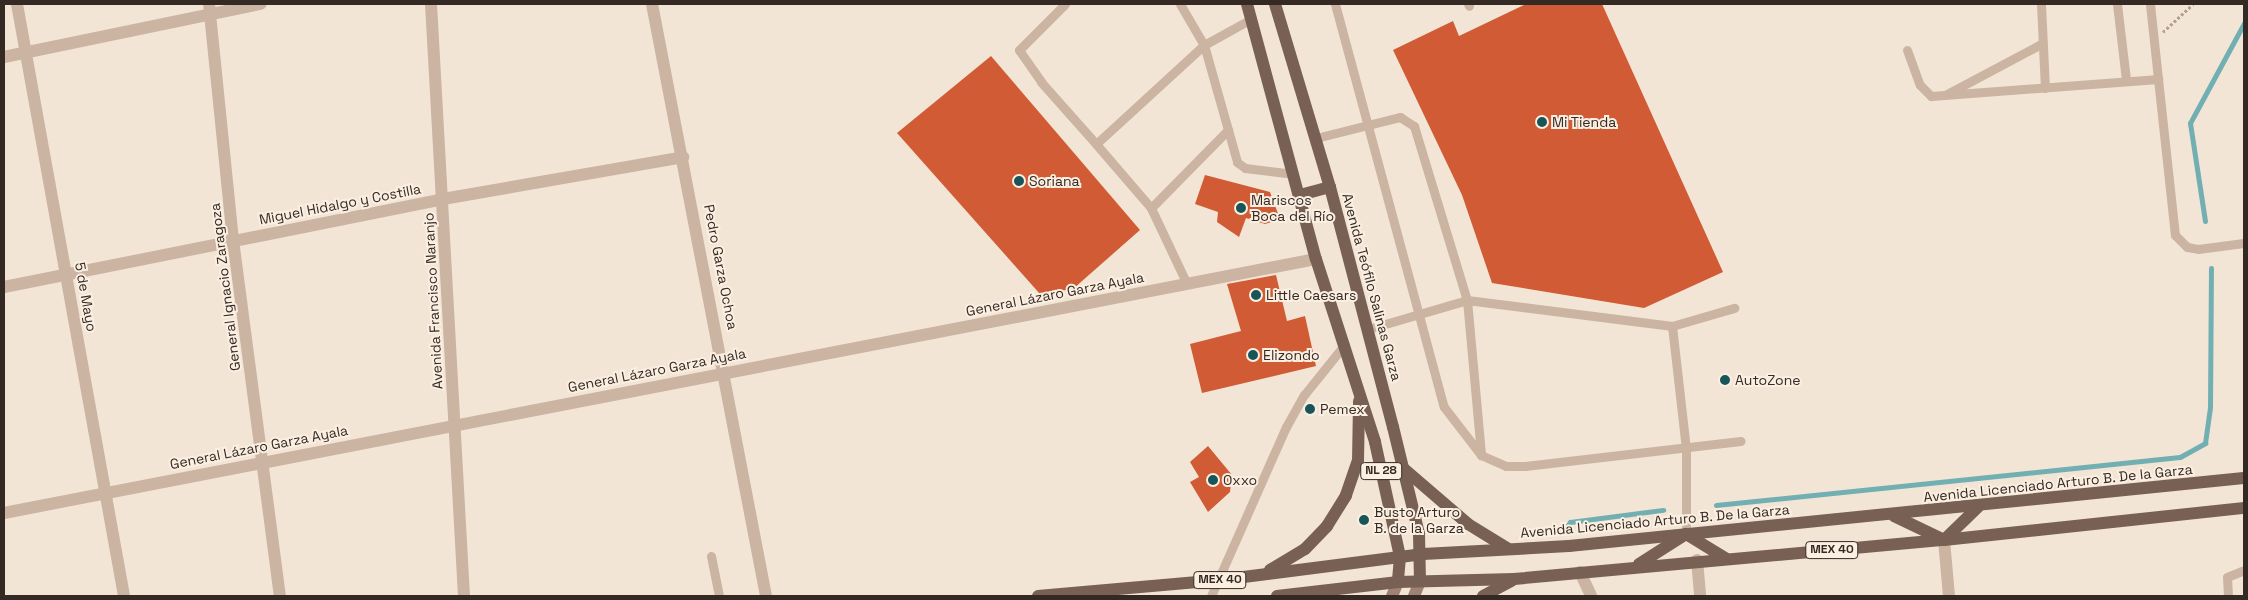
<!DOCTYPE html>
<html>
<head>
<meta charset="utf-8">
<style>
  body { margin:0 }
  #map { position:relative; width:2248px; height:600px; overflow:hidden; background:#f3e5d5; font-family:"Space Grotesk",sans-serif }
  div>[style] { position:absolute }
  .stream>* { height:5px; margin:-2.5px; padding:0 2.5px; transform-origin:2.5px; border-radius:2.5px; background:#72afb2 }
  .building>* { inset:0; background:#d15b35 }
  .path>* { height:3px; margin-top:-1.5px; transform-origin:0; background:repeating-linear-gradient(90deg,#b79e8b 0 2.5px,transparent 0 5px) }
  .lane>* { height:9px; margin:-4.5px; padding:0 4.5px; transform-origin:4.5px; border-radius:4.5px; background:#cbb4a1 }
  .street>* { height:12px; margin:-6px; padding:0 6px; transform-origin:6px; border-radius:6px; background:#cbb4a1 }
  .secondary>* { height:12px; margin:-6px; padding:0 6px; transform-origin:6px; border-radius:6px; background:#9f8272 }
  .primary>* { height:12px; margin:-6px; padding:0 6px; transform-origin:6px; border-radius:6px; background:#786054 }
  .dots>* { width:14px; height:14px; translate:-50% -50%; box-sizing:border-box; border:2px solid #faefe1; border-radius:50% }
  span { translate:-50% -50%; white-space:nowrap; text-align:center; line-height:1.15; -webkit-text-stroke:4px #faefe1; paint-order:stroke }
  .shield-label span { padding:1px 4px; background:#faefe1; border:1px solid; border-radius:4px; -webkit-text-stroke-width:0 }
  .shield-label { font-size:12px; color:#352924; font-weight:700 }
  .poi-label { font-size:14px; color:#352924 }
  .left { translate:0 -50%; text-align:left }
  .street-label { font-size:14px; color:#352924 }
  .frame { position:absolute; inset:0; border:5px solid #352924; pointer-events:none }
</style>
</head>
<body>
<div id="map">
  <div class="stream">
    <i style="left:2205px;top:221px;width:99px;rotate:-98.7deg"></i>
    <i style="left:2190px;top:123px;width:114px;rotate:-61.6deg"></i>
    <i style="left:1716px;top:505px;width:466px;rotate:-5.9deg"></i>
    <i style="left:2180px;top:457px;width:29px;rotate:-29deg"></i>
    <i style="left:2205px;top:443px;width:36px;rotate:-82deg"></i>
    <i style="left:2210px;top:407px;width:139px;rotate:-89.6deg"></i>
    <i style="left:1564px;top:531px;width:11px;rotate:-56deg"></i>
    <i style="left:1570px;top:522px;width:94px;rotate:-7.4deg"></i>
  </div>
  <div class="building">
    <i style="clip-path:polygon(1526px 4px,1602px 4px,1723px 272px,1644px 308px,1492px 283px,1462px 195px,1393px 50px,1453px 21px,1459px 36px)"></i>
    <i style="clip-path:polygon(991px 56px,1140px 230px,1073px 289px,1040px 294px,897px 133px)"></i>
    <i style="clip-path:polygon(1205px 175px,1270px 192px,1280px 219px,1265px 224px,1246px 218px,1239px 237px,1217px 222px,1218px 212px,1195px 204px)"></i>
    <i style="clip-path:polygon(1276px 275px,1287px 321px,1305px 316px,1316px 366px,1202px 393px,1190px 344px,1241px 331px,1227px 284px)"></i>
    <i style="clip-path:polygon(1208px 446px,1232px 475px,1230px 492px,1208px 512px,1190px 482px,1199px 477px,1190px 462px)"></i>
  </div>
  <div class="path">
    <i style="left:2163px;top:32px;width:41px;rotate:-43deg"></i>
  </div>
  <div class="lane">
    <i style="left:1065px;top:4px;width:65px;rotate:135deg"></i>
    <i style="left:1019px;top:50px;width:39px;rotate:55deg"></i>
    <i style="left:1041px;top:82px;width:83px;rotate:48.4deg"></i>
    <i style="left:1096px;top:144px;width:147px;rotate:-42.5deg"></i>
    <i style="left:1204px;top:45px;width:54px;rotate:-29deg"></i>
    <i style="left:1180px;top:4px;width:48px;rotate:59.7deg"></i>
    <i style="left:1204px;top:45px;width:122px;rotate:74.2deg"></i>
    <i style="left:1237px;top:162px;width:10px;rotate:37deg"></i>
    <i style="left:1245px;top:168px;width:49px;rotate:7deg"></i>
    <i style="left:1335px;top:4px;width:417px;rotate:74.9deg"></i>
    <i style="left:1444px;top:407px;width:61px;rotate:52.4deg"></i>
    <i style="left:1481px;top:455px;width:27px;rotate:24deg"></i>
    <i style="left:1506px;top:466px;width:19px"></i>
    <i style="left:1525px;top:466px;width:217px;rotate:-6.6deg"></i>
    <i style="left:1468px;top:4px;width:2px;rotate:63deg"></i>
    <i style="left:2041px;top:4px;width:84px;rotate:87.3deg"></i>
    <i style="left:2117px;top:4px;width:76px;rotate:83.2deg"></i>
    <i style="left:2150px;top:4px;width:75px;rotate:83.9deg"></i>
    <i style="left:1907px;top:50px;width:37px;rotate:70deg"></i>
    <i style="left:1920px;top:85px;width:16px;rotate:45deg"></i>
    <i style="left:1931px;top:96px;width:228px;rotate:-4.3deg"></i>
    <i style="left:2158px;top:79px;width:157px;rotate:83.8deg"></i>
    <i style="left:2175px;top:235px;width:17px;rotate:45deg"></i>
    <i style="left:2187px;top:247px;width:11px;rotate:10deg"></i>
    <i style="left:2198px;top:249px;width:46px;rotate:-7.4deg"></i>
    <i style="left:1947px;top:94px;width:106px;rotate:-28deg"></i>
    <i style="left:1316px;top:138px;width:87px;rotate:-14deg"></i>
    <i style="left:1400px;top:117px;width:17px;rotate:33deg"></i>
    <i style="left:1414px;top:126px;width:182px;rotate:73.1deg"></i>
    <i style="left:1467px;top:300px;width:156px;rotate:84.8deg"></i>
    <i style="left:1096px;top:144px;width:84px;rotate:49.3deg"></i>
    <i style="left:1151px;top:208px;width:110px;rotate:-45.4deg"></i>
    <i style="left:1151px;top:208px;width:84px;rotate:64.7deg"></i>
    <i style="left:1672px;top:326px;width:124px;rotate:83.5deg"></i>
    <i style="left:1686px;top:449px;width:85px;rotate:90deg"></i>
    <i style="left:1368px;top:329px;width:103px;rotate:-16.3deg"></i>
    <i style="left:1467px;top:300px;width:207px;rotate:7.2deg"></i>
    <i style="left:1672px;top:326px;width:65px;rotate:-16.2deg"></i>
    <i style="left:711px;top:556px;width:41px;rotate:78.7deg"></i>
    <i style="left:1211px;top:596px;width:185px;rotate:-66.1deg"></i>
    <i style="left:1286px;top:427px;width:37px;rotate:-61deg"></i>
    <i style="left:1304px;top:395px;width:65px;rotate:-51.2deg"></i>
    <i style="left:2228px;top:596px;width:19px;rotate:-93deg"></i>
    <i style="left:2227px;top:577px;width:18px;rotate:-22deg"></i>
  </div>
  <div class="street">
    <i style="left:17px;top:4px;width:602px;rotate:79.75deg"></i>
    <i style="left:209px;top:4px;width:237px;rotate:84.2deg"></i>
    <i style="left:233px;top:240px;width:359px;rotate:82.5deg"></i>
    <i style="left:431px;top:4px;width:593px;rotate:86.81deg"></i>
    <i style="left:652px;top:4px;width:603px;rotate:79.1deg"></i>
    <i style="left:4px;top:57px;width:262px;rotate:-11.7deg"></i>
    <i style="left:4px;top:287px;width:448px;rotate:-11.3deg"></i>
    <i style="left:443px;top:199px;width:244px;rotate:-9.9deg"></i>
    <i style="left:4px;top:513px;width:1336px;rotate:-10.96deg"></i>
    <i style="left:1944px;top:540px;width:56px;rotate:84.9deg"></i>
    <i style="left:1697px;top:560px;width:36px;rotate:85deg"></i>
    <i style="left:1580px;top:572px;width:26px;rotate:65deg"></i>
  </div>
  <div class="secondary">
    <i style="left:1392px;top:596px;width:15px;rotate:-67deg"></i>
    <i style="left:1414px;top:596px;width:16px;rotate:-68deg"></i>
  </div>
  <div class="primary">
    <i style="left:1247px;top:4px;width:264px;rotate:74.9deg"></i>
    <i style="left:1316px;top:259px;width:192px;rotate:72.1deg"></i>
    <i style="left:1375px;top:442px;width:118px;rotate:77.7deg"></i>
    <i style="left:1400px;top:557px;width:25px;rotate:95deg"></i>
    <i style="left:1275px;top:4px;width:191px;rotate:73.3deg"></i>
    <i style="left:1330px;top:187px;width:248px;rotate:75.3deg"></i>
    <i style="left:1393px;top:427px;width:110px;rotate:76.3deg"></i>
    <i style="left:1419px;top:534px;width:47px;rotate:88.8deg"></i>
    <i style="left:1300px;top:195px;width:31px;rotate:-15deg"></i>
    <i style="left:1403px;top:468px;width:86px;rotate:40.7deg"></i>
    <i style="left:1468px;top:524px;width:46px;rotate:31.6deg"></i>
    <i style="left:1894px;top:516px;width:55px;rotate:25.6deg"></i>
    <i style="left:1944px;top:540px;width:47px;rotate:-44.1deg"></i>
    <i style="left:1639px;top:564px;width:56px;rotate:-32.6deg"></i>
    <i style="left:1686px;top:534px;width:48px;rotate:31.4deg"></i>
    <i style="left:1270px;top:570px;width:41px;rotate:-31deg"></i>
    <i style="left:1305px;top:549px;width:32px;rotate:-46deg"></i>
    <i style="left:1327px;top:526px;width:36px;rotate:-58deg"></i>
    <i style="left:1346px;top:495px;width:36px;rotate:-71deg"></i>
    <i style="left:1358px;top:461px;width:60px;rotate:-89deg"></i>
    <i style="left:1038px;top:596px;width:183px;rotate:-5deg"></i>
    <i style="left:1220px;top:580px;width:205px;rotate:-7.3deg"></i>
    <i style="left:1423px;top:554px;width:146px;rotate:-3.1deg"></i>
    <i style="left:1569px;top:546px;width:678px;rotate:-5.75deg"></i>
    <i style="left:1277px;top:596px;width:122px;rotate:-6.6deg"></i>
    <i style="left:1398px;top:582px;width:116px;rotate:-1.5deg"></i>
    <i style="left:1514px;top:579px;width:432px;rotate:-5.2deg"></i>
    <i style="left:1944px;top:540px;width:302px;rotate:-6.1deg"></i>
    <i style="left:1483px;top:596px;width:32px;rotate:-28deg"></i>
  </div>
  <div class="dots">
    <i style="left:1542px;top:122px;background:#175559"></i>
    <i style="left:1019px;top:181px;background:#175559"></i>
    <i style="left:1241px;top:208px;background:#175559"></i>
    <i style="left:1256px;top:295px;background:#175559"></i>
    <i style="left:1253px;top:355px;background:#175559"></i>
    <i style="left:1725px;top:380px;background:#175559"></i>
    <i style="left:1310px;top:409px;background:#175559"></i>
    <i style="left:1213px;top:480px;background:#175559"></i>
    <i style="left:1364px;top:520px;background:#175559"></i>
  </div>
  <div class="shield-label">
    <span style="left:1381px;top:471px">NL 28</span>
    <span style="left:1832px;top:550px">MEX 40</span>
    <span style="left:1220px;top:580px">MEX 40</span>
  </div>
  <div class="poi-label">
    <span class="left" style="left:1552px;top:122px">Mi Tienda</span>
    <span class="left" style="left:1029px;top:181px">Soriana</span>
    <span class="left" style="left:1251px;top:208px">Mariscos<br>Boca del Río</span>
    <span class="left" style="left:1266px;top:295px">Little Caesars</span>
    <span class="left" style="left:1263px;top:355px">Elizondo</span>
    <span class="left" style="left:1735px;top:380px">AutoZone</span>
    <span class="left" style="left:1320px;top:409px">Pemex</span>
    <span class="left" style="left:1223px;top:480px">Oxxo</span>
    <span class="left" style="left:1374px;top:520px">Busto Arturo<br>B. de la Garza</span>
  </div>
  <div class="street-label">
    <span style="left:340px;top:204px;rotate:-11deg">Miguel Hidalgo y Costilla</span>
    <span style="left:721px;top:267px;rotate:79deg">Pedro Garza Ochoa</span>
    <span style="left:225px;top:287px;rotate:-97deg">General Ignacio Zaragoza</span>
    <span style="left:1372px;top:287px;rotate:75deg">Avenida Teófilo Salinas Garza</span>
    <span style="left:1055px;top:294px;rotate:-11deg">General Lázaro Garza Ayala</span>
    <span style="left:86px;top:297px;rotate:80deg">5 de Mayo</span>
    <span style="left:433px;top:301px;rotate:-93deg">Avenida Francisco Naranjo</span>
    <span style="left:657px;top:370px;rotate:-11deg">General Lázaro Garza Ayala</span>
    <span style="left:259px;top:447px;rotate:-11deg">General Lázaro Garza Ayala</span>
    <span style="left:2058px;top:483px;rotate:-6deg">Avenida Licenciado Arturo B. De la Garza</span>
    <span style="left:1655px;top:521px;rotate:-5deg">Avenida Licenciado Arturo B. De la Garza</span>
  </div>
  <div class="frame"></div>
</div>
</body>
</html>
